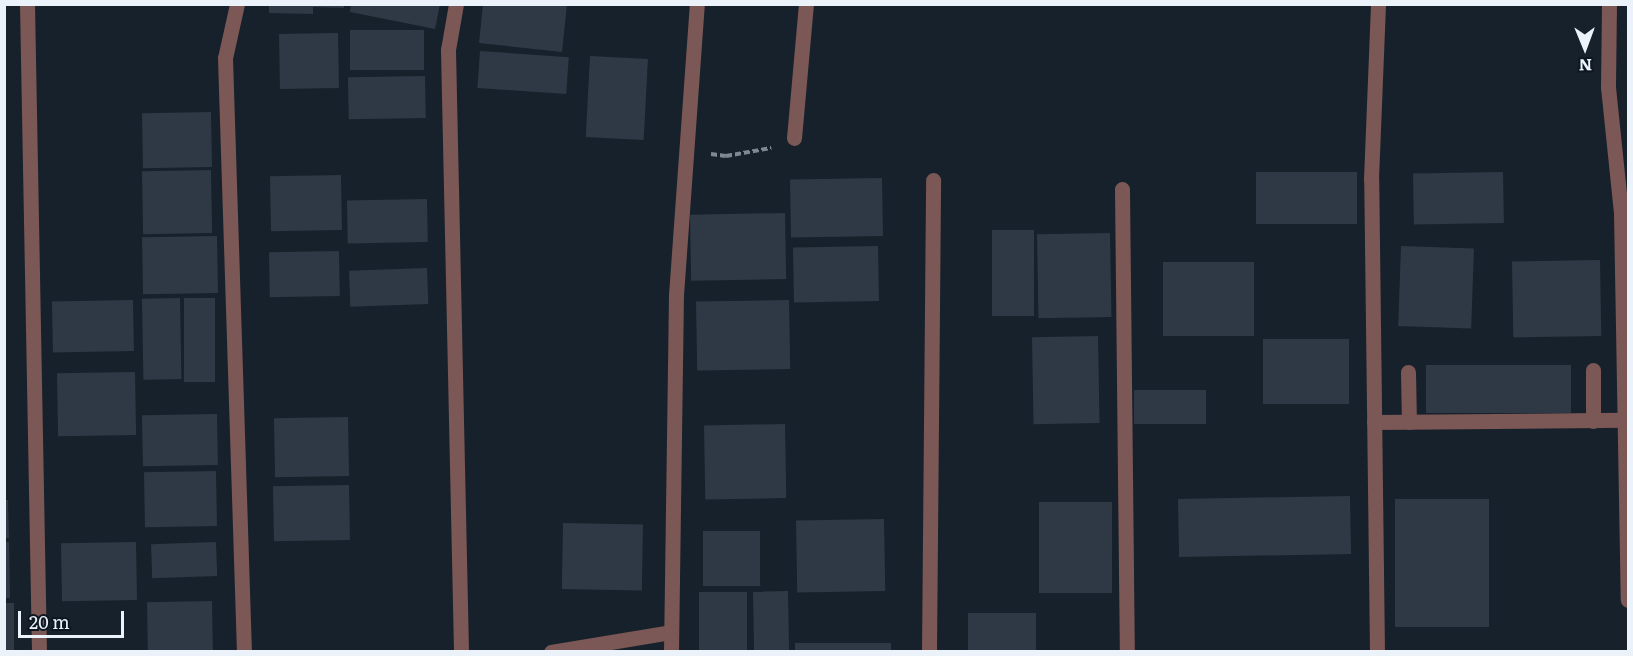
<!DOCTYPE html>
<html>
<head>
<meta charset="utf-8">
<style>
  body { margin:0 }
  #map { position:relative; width:1633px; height:656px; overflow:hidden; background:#16212b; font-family:Literata,serif }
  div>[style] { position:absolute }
  .building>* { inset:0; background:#2e3945; transform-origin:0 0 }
  .path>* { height:4px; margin-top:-2px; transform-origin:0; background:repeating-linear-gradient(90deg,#7f8891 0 6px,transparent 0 9px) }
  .minor>* { height:15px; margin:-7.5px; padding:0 7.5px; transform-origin:7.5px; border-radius:7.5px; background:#7b5755 }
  span { translate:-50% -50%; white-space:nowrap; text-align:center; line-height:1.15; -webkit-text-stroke:5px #0d1722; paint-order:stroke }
  .frame { position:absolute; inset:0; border:6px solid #ebf2fa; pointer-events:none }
  .north { position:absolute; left:1555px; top:18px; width:60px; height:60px; -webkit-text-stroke:4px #0d1722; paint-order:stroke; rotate:179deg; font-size:16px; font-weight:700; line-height:24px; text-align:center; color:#ebf2fa }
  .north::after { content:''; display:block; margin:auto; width:21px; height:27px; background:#ebf2fa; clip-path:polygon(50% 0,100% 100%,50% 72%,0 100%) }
  .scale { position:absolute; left:18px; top:611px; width:106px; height:27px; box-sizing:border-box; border:3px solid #ebf2fa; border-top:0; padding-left:8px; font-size:18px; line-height:21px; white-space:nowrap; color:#ebf2fa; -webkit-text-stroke:4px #0d1722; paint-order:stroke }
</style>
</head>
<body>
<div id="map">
  <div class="building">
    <i style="clip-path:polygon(269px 4px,344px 4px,344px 8px,313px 7px,313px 14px,269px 13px)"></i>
    <i style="clip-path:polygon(351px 4px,440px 4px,435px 29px,350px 12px)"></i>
    <i style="clip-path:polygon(483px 4px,567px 4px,562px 52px,479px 43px)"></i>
    <i style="left:350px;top:30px;width:74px;height:40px"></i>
    <i style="left:338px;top:33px;width:55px;height:59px;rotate:89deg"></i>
    <i style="left:480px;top:51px;width:89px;height:37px;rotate:4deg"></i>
    <i style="left:590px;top:56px;width:58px;height:81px;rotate:3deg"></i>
    <i style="left:425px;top:76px;width:42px;height:77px;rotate:89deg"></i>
    <i style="left:211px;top:112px;width:55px;height:69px;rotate:89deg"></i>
    <i style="left:211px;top:170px;width:63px;height:69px;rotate:89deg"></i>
    <i style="left:1357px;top:172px;width:52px;height:101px;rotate:90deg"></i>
    <i style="left:1503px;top:172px;width:51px;height:90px;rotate:89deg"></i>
    <i style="left:341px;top:175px;width:55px;height:71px;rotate:89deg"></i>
    <i style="left:882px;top:178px;width:58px;height:92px;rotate:89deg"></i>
    <i style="left:427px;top:199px;width:43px;height:80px;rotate:89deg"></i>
    <i style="left:785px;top:213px;width:66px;height:95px;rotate:89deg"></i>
    <i style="left:992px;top:230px;width:42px;height:86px"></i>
    <i style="left:1110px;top:233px;width:84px;height:73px;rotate:89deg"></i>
    <i style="left:217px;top:236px;width:57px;height:75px;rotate:89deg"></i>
    <i style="left:878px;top:246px;width:55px;height:85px;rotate:89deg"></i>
    <i style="left:1401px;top:246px;width:73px;height:80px;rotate:2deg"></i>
    <i style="left:339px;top:251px;width:45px;height:70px;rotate:89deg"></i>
    <i style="left:1600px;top:260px;width:76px;height:88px;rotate:89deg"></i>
    <i style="left:1254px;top:262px;width:74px;height:91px;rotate:90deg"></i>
    <i style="left:427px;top:268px;width:36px;height:78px;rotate:88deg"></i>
    <i style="left:180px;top:298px;width:81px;height:38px;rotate:89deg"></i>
    <i style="left:184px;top:298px;width:31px;height:84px"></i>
    <i style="left:133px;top:300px;width:51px;height:81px;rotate:89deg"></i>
    <i style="left:789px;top:300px;width:69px;height:93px;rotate:89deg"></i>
    <i style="left:1098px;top:336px;width:87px;height:66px;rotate:89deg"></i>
    <i style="left:1349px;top:339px;width:65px;height:86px;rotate:90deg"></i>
    <i style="left:1426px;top:365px;width:145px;height:48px"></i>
    <i style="left:135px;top:372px;width:63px;height:78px;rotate:89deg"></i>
    <i style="left:1206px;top:390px;width:34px;height:72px;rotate:90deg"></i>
    <i style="left:217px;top:414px;width:51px;height:75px;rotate:89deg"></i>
    <i style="left:348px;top:417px;width:59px;height:74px;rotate:89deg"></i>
    <i style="left:785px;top:424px;width:74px;height:81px;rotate:89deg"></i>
    <i style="left:216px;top:471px;width:55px;height:72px;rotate:89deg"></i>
    <i style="left:349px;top:485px;width:55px;height:76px;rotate:89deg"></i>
    <i style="left:1350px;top:496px;width:58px;height:172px;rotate:89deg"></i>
    <i style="left:1395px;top:499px;width:94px;height:128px"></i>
    <i style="clip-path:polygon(4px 500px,8px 500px,9px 538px,4px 538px)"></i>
    <i style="left:1039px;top:502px;width:73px;height:91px"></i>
    <i style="left:884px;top:519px;width:72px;height:88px;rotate:89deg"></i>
    <i style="left:563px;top:523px;width:80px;height:66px;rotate:1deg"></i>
    <i style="left:703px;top:531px;width:57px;height:55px"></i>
    <i style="clip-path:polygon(4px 542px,9px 542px,10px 598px,4px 598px)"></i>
    <i style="left:136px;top:542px;width:58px;height:75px;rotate:89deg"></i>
    <i style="left:216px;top:542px;width:34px;height:65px;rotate:88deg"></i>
    <i style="left:788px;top:591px;width:61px;height:35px;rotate:89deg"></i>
    <i style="left:699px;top:592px;width:48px;height:60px"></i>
    <i style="left:212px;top:601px;width:51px;height:65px;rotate:89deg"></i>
    <i style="left:4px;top:603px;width:10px;height:49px"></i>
    <i style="left:968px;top:613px;width:68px;height:39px"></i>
    <i style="left:891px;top:643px;width:9px;height:96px;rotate:90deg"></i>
  </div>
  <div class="path">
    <i style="left:711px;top:154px;width:15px;rotate:8deg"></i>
    <i style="left:726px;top:156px;width:46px;rotate:-10.1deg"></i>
  </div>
  <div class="minor">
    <i style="left:27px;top:4px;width:648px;rotate:88.94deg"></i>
    <i style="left:237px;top:4px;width:55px;rotate:102.5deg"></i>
    <i style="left:225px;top:58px;width:594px;rotate:88.17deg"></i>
    <i style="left:456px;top:4px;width:47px;rotate:99.9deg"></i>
    <i style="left:448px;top:50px;width:602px;rotate:88.76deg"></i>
    <i style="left:1609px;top:4px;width:83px;rotate:90.7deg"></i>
    <i style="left:1608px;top:87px;width:127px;rotate:84.1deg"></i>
    <i style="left:1621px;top:213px;width:387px;rotate:89deg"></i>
    <i style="left:794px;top:138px;width:135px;rotate:-84.9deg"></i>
    <i style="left:1122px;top:189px;width:463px;rotate:89.4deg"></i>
    <i style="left:1593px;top:370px;width:51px;rotate:90deg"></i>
    <i style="left:1408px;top:372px;width:50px;rotate:88.9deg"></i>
    <i style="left:1374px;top:422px;width:251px;rotate:-0.5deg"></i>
    <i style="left:551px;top:652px;width:121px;rotate:-9.5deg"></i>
    <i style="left:671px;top:652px;width:357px;rotate:-89.2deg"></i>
    <i style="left:676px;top:295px;width:292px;rotate:-85.9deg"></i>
    <i style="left:929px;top:652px;width:472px;rotate:-89.5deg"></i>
    <i style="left:1377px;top:652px;width:473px;rotate:-90.7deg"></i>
    <i style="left:1371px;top:179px;width:175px;rotate:-87.7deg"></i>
  </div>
  <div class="frame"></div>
  <div class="north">N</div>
  <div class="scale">20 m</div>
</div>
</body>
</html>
